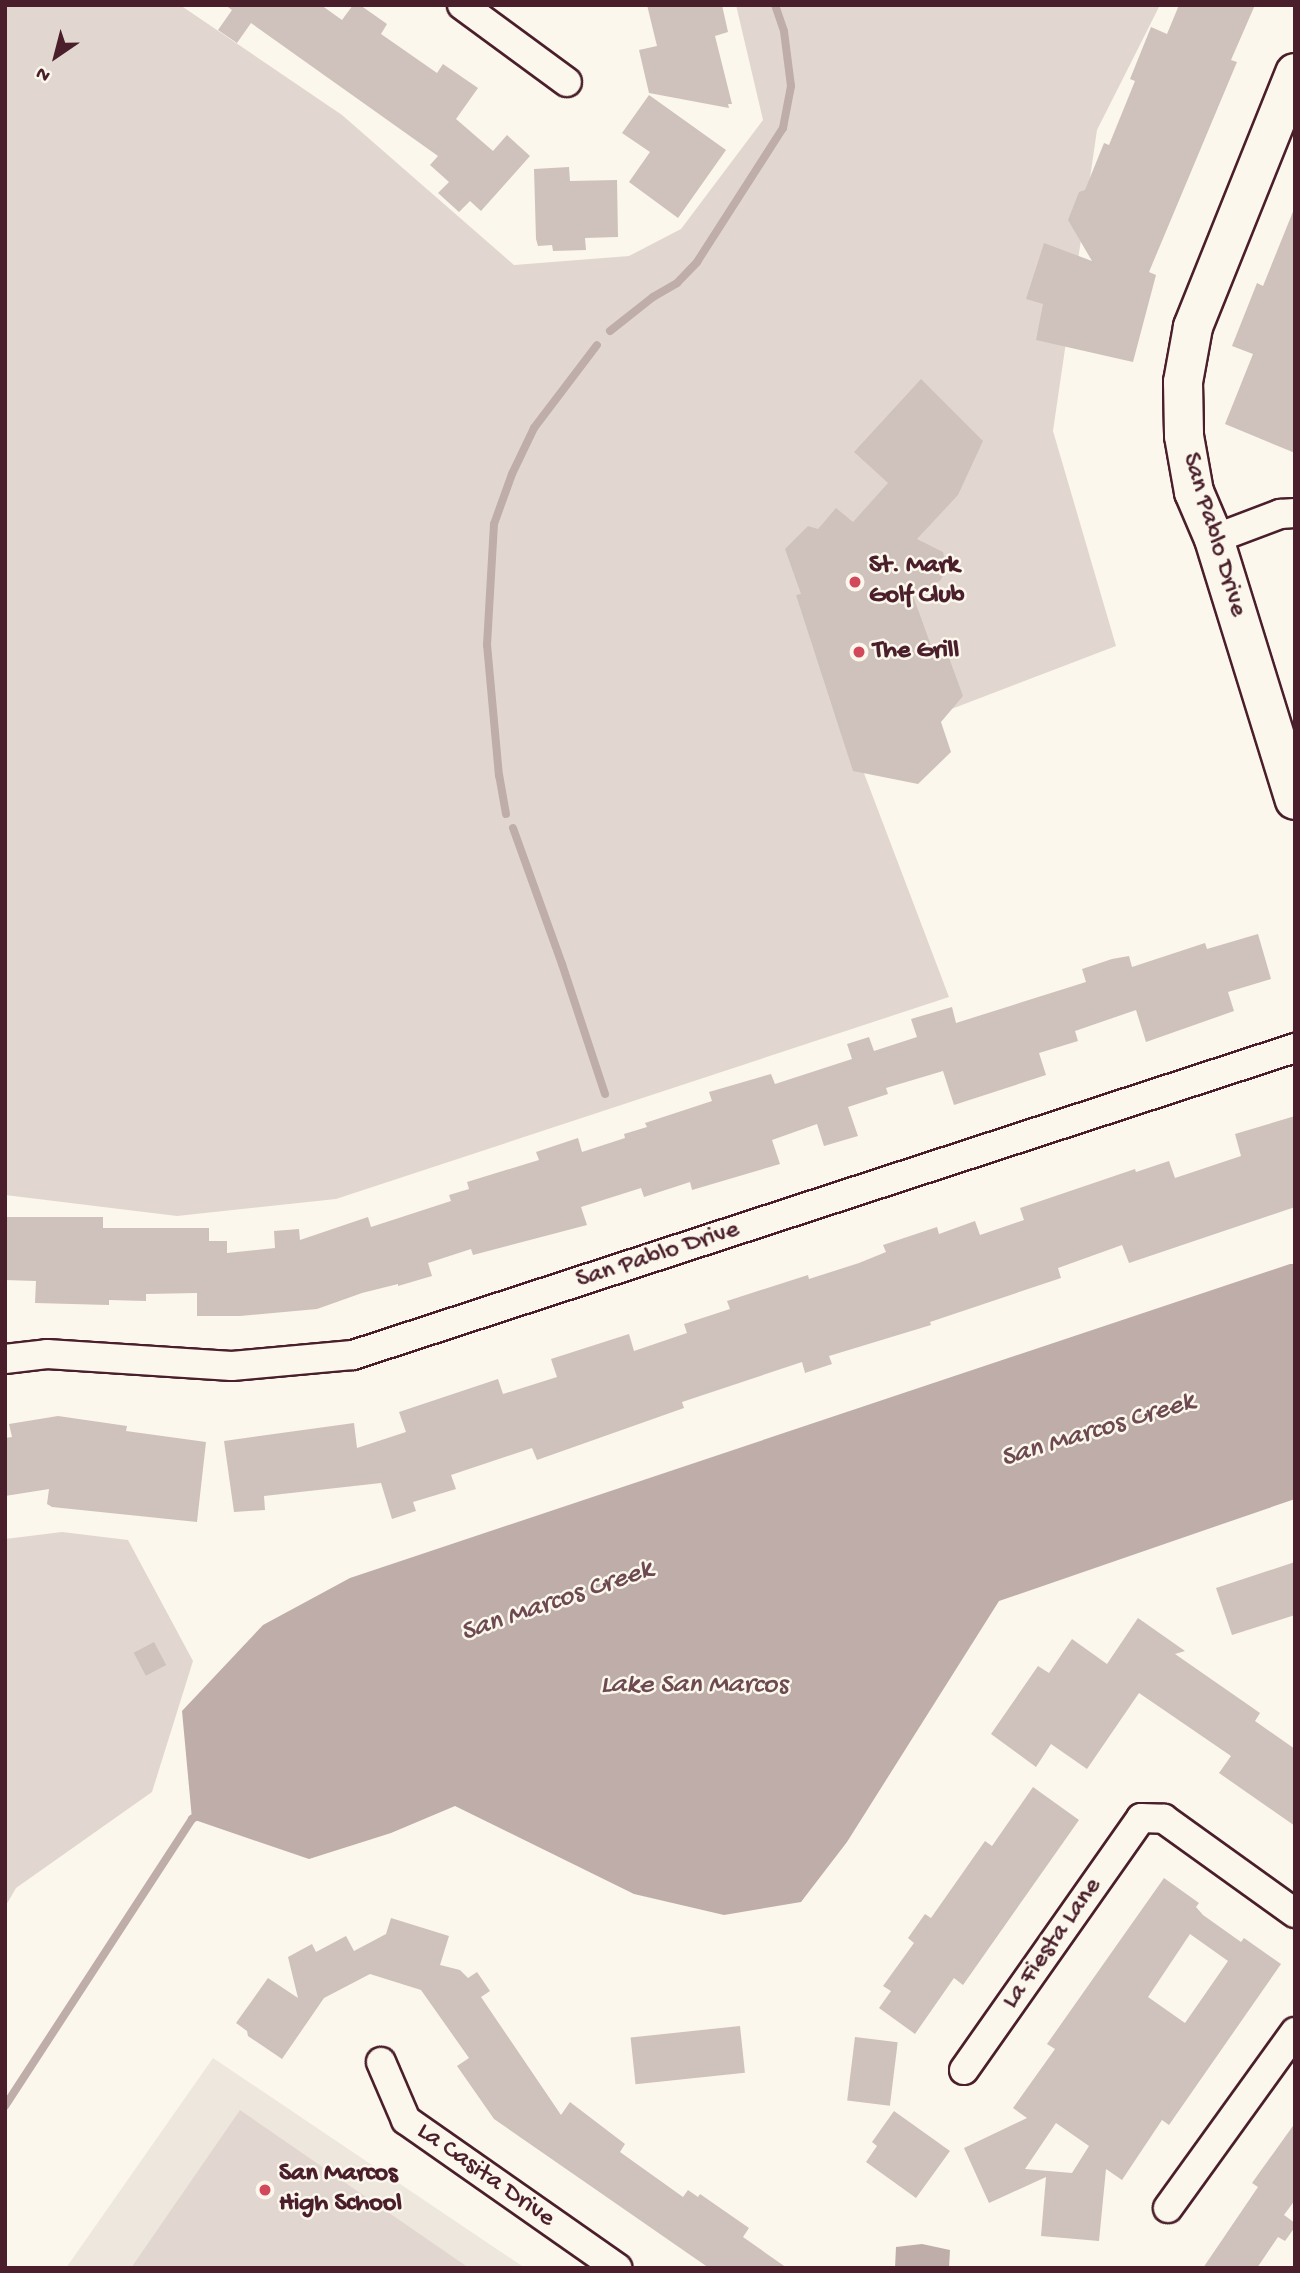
<!DOCTYPE html>
<html>
<head>
<meta charset="utf-8">
<style>
  body { margin:0 }
  #map { position:relative; width:1300px; height:2273px; overflow:hidden; background:#fbf7ec; font-family:"Gochi Hand",sans-serif }
  div>[style] { position:absolute }
  .built>* { inset:0; background:#eee7de }
  .green>* { inset:0; background:#e2d7d0 }
  .water>* { inset:0; background:#bfadaa }
  .stream>* { height:8px; margin:-4px; padding:0 4px; transform-origin:4px; border-radius:4px; background:#bfadaa }
  .building>* { inset:0; background:#cfc2bc; transform-origin:0 0 }
  .roads { filter:drop-shadow(2px 0 #4a1f2b) drop-shadow(-2px 0 #4a1f2b) drop-shadow(0 2px #4a1f2b) drop-shadow(0 -2px #4a1f2b) }
  .street>* { height:28px; margin:-14px; padding:0 14px; transform-origin:14px; border-radius:14px; background:#fbf7ec }
  .secondary>* { height:38px; margin:-19px; padding:0 19px; transform-origin:19px; border-radius:19px; background:#fbf7ec }
  .dots>* { width:19px; height:19px; translate:-50% -50%; box-sizing:border-box; border:4px solid #fbf7ec; border-radius:50% }
  span { translate:-50% -50%; white-space:nowrap; text-align:center; line-height:1.15; -webkit-text-stroke:5px #fbf7ec; paint-order:stroke }
  .street-label { font-size:26px; color:#4a1f2b }
  .poi-label { font-size:26px; color:#4a1f2b; font-weight:700 }
  .left { translate:0 -50%; text-align:left }
  .water-label { font-size:28px; color:#6d4a51; font-style:italic }
  .frame { position:absolute; inset:0; border:7px solid #4a1f2b; pointer-events:none }
  .north { position:absolute; left:21px; top:21px; width:70px; height:70px; -webkit-text-stroke:5px #fbf7ec; paint-order:stroke; rotate:215deg; font-size:19px; font-weight:700; line-height:28px; text-align:center; color:#4a1f2b }
  .north::after { content:''; display:block; margin:auto; width:24px; height:32px; background:#4a1f2b; clip-path:polygon(50% 0,100% 100%,50% 72%,0 100%) }
</style>
</head>
<body>
<div id="map">
  <div class="built">
    <i style="clip-path:polygon(213px 2058px,525px 2268px,66px 2268px)"></i>
  </div>
  <div class="green">
    <i style="clip-path:polygon(5px 5px,180px 5px,342px 115px,514px 265px,629px 256px,681px 229px,763px 120px,736px 5px,1160px 5px,1097px 130px,1053px 431px,1116px 646px,941px 713px,851px 739px,949px 997px,336px 1199px,177px 1216px,5px 1195px)"></i>
    <i style="clip-path:polygon(62px 1532px,128px 1540px,193px 1661px,152px 1792px,16px 1888px,5px 1907px,5px 1539px)"></i>
    <i style="clip-path:polygon(240px 2110px,363px 2195px,469px 2268px,131px 2268px)"></i>
  </div>
  <div class="water">
    <i style="clip-path:polygon(1290px 1264px,1295px 1264px,1295px 1499px,999px 1601px,847px 1842px,801px 1902px,724px 1915px,634px 1894px,455px 1806px,391px 1833px,309px 1859px,192px 1819px,182px 1711px,263px 1625px,350px 1578px)"></i>
    <i style="clip-path:polygon(922px 2244px,950px 2250px,949px 2268px,895px 2268px,896px 2247px)"></i>
  </div>
  <div class="stream">
    <i style="left:610px;top:331px;width:55px;rotate:-38.3deg"></i>
    <i style="left:653px;top:297px;width:28px;rotate:-30deg"></i>
    <i style="left:677px;top:283px;width:29px;rotate:-46deg"></i>
    <i style="left:697px;top:262px;width:159px;rotate:-57.3deg"></i>
    <i style="left:783px;top:128px;width:43px;rotate:-79.2deg"></i>
    <i style="left:791px;top:86px;width:55px;rotate:-97.3deg"></i>
    <i style="left:784px;top:31px;width:28px;rotate:-109deg"></i>
    <i style="left:506px;top:814px;width:39px;rotate:-100deg"></i>
    <i style="left:499px;top:776px;width:132px;rotate:-95.2deg"></i>
    <i style="left:487px;top:645px;width:121px;rotate:-86.7deg"></i>
    <i style="left:494px;top:524px;width:53px;rotate:-70.2deg"></i>
    <i style="left:512px;top:474px;width:51px;rotate:-64.4deg"></i>
    <i style="left:534px;top:428px;width:104px;rotate:-52.8deg"></i>
    <i style="left:513px;top:828px;width:145px;rotate:70.2deg"></i>
    <i style="left:562px;top:964px;width:137px;rotate:71.7deg"></i>
    <i style="left:5px;top:2106px;width:343px;rotate:-56.9deg"></i>
    <i style="left:192px;top:1819px;width:8px;rotate:-30deg"></i>
  </div>
  <div class="building">
    <i style="clip-path:polygon(225px 5px,321px 5px,342px 20px,353px 5px,360px 5px,387px 24px,381px 34px,437px 73px,443px 64px,478px 88px,456px 119px,493px 151px,507px 135px,530px 156px,481px 211px,470px 201px,459px 212px,438px 193px,449px 182px,430px 165px,438px 156px,251px 23px,237px 43px,218px 30px,232px 10px)"></i>
    <i style="clip-path:polygon(647px 5px,722px 5px,728px 32px,715px 36px,732px 104px,728px 104px,729px 108px,649px 93px,639px 50px,657px 46px)"></i>
    <i style="clip-path:polygon(1179px 5px,1255px 5px,1231px 60px,1237px 62px,1149px 272px,1156px 275px,1133px 362px,1036px 340px,1043px 304px,1026px 299px,1044px 243px,1092px 261px,1068px 220px,1079px 192px,1085px 190px,1104px 143px,1109px 145px,1135px 81px,1130px 79px,1151px 27px,1167px 34px)"></i>
    <i style="clip-path:polygon(649px 95px,726px 150px,678px 218px,629px 182px,650px 152px,622px 133px)"></i>
    <i style="clip-path:polygon(569px 167px,570px 181px,617px 180px,618px 237px,585px 238px,586px 250px,553px 251px,552px 245px,538px 246px,536px 239px,534px 169px)"></i>
    <i style="clip-path:polygon(1294px 209px,1295px 209px,1295px 453px,1225px 424px,1253px 354px,1232px 346px,1257px 283px,1263px 286px)"></i>
    <i style="clip-path:polygon(921px 379px,983px 441px,958px 495px,917px 539px,943px 552px,947px 568px,940px 581px,912px 593px,933px 651px,948px 655px,963px 696px,941px 722px,951px 752px,918px 784px,853px 771px,796px 595px,801px 594px,785px 549px,808px 526px,818px 529px,836px 508px,853px 522px,888px 483px,854px 452px)"></i>
    <i style="clip-path:polygon(1258px 934px,1271px 979px,1228px 992px,1234px 1011px,1146px 1042px,1136px 1010px,1075px 1031px,1078px 1041px,1039px 1053px,1046px 1075px,954px 1105px,943px 1071px,886px 1088px,888px 1094px,848px 1107px,858px 1136px,824px 1146px,817px 1124px,772px 1140px,780px 1164px,692px 1190px,690px 1182px,644px 1197px,641px 1188px,581px 1207px,587px 1225px,473px 1255px,471px 1249px,428px 1263px,432px 1276px,398px 1286px,398px 1284px,362px 1293px,317px 1309px,240px 1316px,197px 1316px,197px 1293px,146px 1294px,146px 1301px,109px 1300px,109px 1305px,35px 1303px,36px 1281px,5px 1280px,7px 1217px,103px 1217px,103px 1228px,209px 1228px,209px 1241px,227px 1241px,227px 1253px,275px 1248px,274px 1231px,299px 1229px,300px 1240px,368px 1217px,371px 1227px,451px 1201px,449px 1195px,469px 1189px,467px 1182px,539px 1160px,536px 1152px,578px 1138px,582px 1152px,625px 1138px,624px 1134px,647px 1127px,645px 1123px,712px 1101px,709px 1092px,771px 1074px,775px 1084px,852px 1059px,847px 1044px,869px 1037px,874px 1051px,917px 1037px,911px 1019px,952px 1007px,956px 1023px,1086px 982px,1082px 969px,1112px 959px,1129px 956px,1132px 967px,1205px 943px,1207px 949px)"></i>
    <i style="clip-path:polygon(1295px 1116px,1295px 1207px,1129px 1263px,1122px 1245px,1058px 1268px,1061px 1278px,930px 1322px,931px 1325px,829px 1356px,832px 1364px,805px 1373px,802px 1362px,682px 1402px,684px 1408px,537px 1460px,532px 1448px,451px 1475px,456px 1489px,413px 1502px,416px 1511px,392px 1519px,381px 1483px,264px 1496px,265px 1510px,234px 1512px,224px 1441px,354px 1423px,357px 1448px,406px 1432px,399px 1412px,498px 1379px,503px 1394px,557px 1377px,551px 1359px,629px 1334px,634px 1351px,687px 1333px,684px 1324px,730px 1309px,727px 1301px,808px 1275px,809px 1279px,859px 1263px,886px 1252px,883px 1245px,937px 1227px,939px 1234px,975px 1221px,980px 1235px,1024px 1220px,1020px 1208px,1135px 1169px,1136px 1172px,1169px 1161px,1175px 1178px,1241px 1156px,1235px 1134px)"></i>
    <i style="clip-path:polygon(58px 1416px,127px 1426px,126px 1431px,206px 1442px,197px 1522px,52px 1507px,47px 1504px,49px 1489px,5px 1496px,5px 1438px,12px 1437px,9px 1424px)"></i>
    <i style="clip-path:polygon(1295px 1562px,1295px 1615px,1232px 1635px,1216px 1588px)"></i>
    <i style="clip-path:polygon(1138px 1618px,1185px 1651px,1175px 1654px,1260px 1713px,1255px 1721px,1295px 1749px,1295px 1826px,1219px 1773px,1231px 1756px,1139px 1693px,1087px 1769px,1051px 1744px,1036px 1767px,991px 1734px,1038px 1666px,1049px 1673px,1072px 1639px,1107px 1664px)"></i>
    <i style="left:154px;top:1642px;width:26px;height:23px;rotate:62deg"></i>
    <i style="clip-path:polygon(1033px 1787px,1079px 1820px,963px 1985px,954px 1978px,915px 2034px,879px 2008px,891px 1991px,883px 1986px,914px 1943px,908px 1938px,925px 1914px,931px 1918px,985px 1841px,992px 1846px)"></i>
    <i style="clip-path:polygon(evenodd,1164px 1878px,1199px 1903px,1196px 1907px,1203px 1915px,1241px 1942px,1244px 1938px,1281px 1964px,1169px 2125px,1162px 2120px,1122px 2180px,1106px 2169px,1099px 2241px,1041px 2236px,1046px 2177px,989px 2203px,964px 2148px,1027px 2118px,1013px 2108px,1055px 2049px,1047px 2044px,1164px 1878px,1190px 1934px,1228px 1961px,1185px 2023px,1148px 1997px,1190px 1934px,1164px 1878px,1056px 2123px,1089px 2146px,1072px 2173px,1025px 2169px,1056px 2123px)"></i>
    <i style="clip-path:polygon(391px 1918px,449px 1936px,440px 1965px,460px 1970px,468px 1978px,477px 1972px,490px 1991px,481px 1997px,561px 2115px,570px 2102px,625px 2144px,620px 2152px,683px 2197px,688px 2190px,698px 2197px,700px 2194px,749px 2228px,743px 2237px,787px 2268px,709px 2268px,494px 2119px,457px 2066px,469px 2058px,421px 1990px,370px 1974px,324px 1998px,282px 2059px,248px 2036px,247px 2031px,236px 2023px,268px 1978px,298px 1998px,288px 1957px,312px 1944px,316px 1952px,346px 1936px,354px 1951px,386px 1934px)"></i>
    <i style="left:740px;top:2026px;width:47px;height:110px;rotate:84deg"></i>
    <i style="left:855px;top:2037px;width:43px;height:64px;rotate:7deg"></i>
    <i style="clip-path:polygon(894px 2111px,950px 2151px,916px 2198px,866px 2162px,877px 2146px,872px 2142px)"></i>
    <i style="clip-path:polygon(1295px 2123px,1295px 2200px,1284px 2215px,1295px 2223px,1295px 2227px,1285px 2241px,1278px 2237px,1257px 2268px,1203px 2268px,1258px 2187px,1252px 2183px)"></i>
  </div>
  <div class="roads">
    <div class="street">
      <i style="left:462px;top:5px;width:130px;rotate:36.3deg"></i>
      <i style="left:1214px;top:539px;width:71px;rotate:-20.7deg"></i>
      <i style="left:1280px;top:514px;width:15px;rotate:-4deg"></i>
      <i style="left:5px;top:1359px;width:42px;rotate:-6.8deg"></i>
      <i style="left:47px;top:1354px;width:185px;rotate:3.7deg"></i>
      <i style="left:232px;top:1366px;width:121px;rotate:-5.2deg"></i>
      <i style="left:353px;top:1355px;width:991px;rotate:-18.05deg"></i>
      <i style="left:381px;top:2062px;width:63px;rotate:66.7deg"></i>
      <i style="left:406px;top:2120px;width:258px;rotate:35deg"></i>
      <i style="left:964px;top:2070px;width:308px;rotate:-54.9deg"></i>
      <i style="left:1141px;top:1818px;width:23px;rotate:2deg"></i>
      <i style="left:1164px;top:1819px;width:161px;rotate:35.7deg"></i>
      <i style="left:1168px;top:2208px;width:217px;rotate:-54.2deg"></i>
    </div>
    <div class="secondary">
      <i style="left:1295px;top:73px;width:274px;rotate:111.9deg"></i>
      <i style="left:1193px;top:327px;width:56px;rotate:100.3deg"></i>
      <i style="left:1183px;top:382px;width:54px;rotate:88.9deg"></i>
      <i style="left:1184px;top:436px;width:57px;rotate:79.9deg"></i>
      <i style="left:1194px;top:492px;width:51px;rotate:66.9deg"></i>
      <i style="left:1214px;top:539px;width:273px;rotate:72.8deg"></i>
    </div>
  </div>
  <div class="dots">
    <i style="left:855px;top:582px;background:#d1495b"></i>
    <i style="left:859px;top:652px;background:#d1495b"></i>
    <i style="left:265px;top:2190px;background:#d1495b"></i>
  </div>
  <div class="street-label">
    <span style="left:1213px;top:535px;rotate:73deg">San Pablo Drive</span>
    <span style="left:658px;top:1256px;rotate:-18deg">San Pablo Drive</span>
    <span style="left:1053px;top:1944px;rotate:-55deg">La Fiesta Lane</span>
    <span style="left:485px;top:2176px;rotate:35deg">La Casita Drive</span>
  </div>
  <div class="poi-label">
    <span class="left" style="left:869px;top:582px">St. Mark<br>Golf Club</span>
    <span class="left" style="left:873px;top:652px">The Grill</span>
    <span class="left" style="left:279px;top:2190px">San Marcos<br>High School</span>
  </div>
  <div class="water-label">
    <span style="left:1098px;top:1431px;rotate:-17deg">San Marcos Creek</span>
    <span style="left:557px;top:1602px;rotate:-19deg">San Marcos Creek</span>
    <span style="left:694px;top:1686px">Lake San Marcos</span>
  </div>
  <div class="frame"></div>
  <div class="north">N</div>
</div>
</body>
</html>
